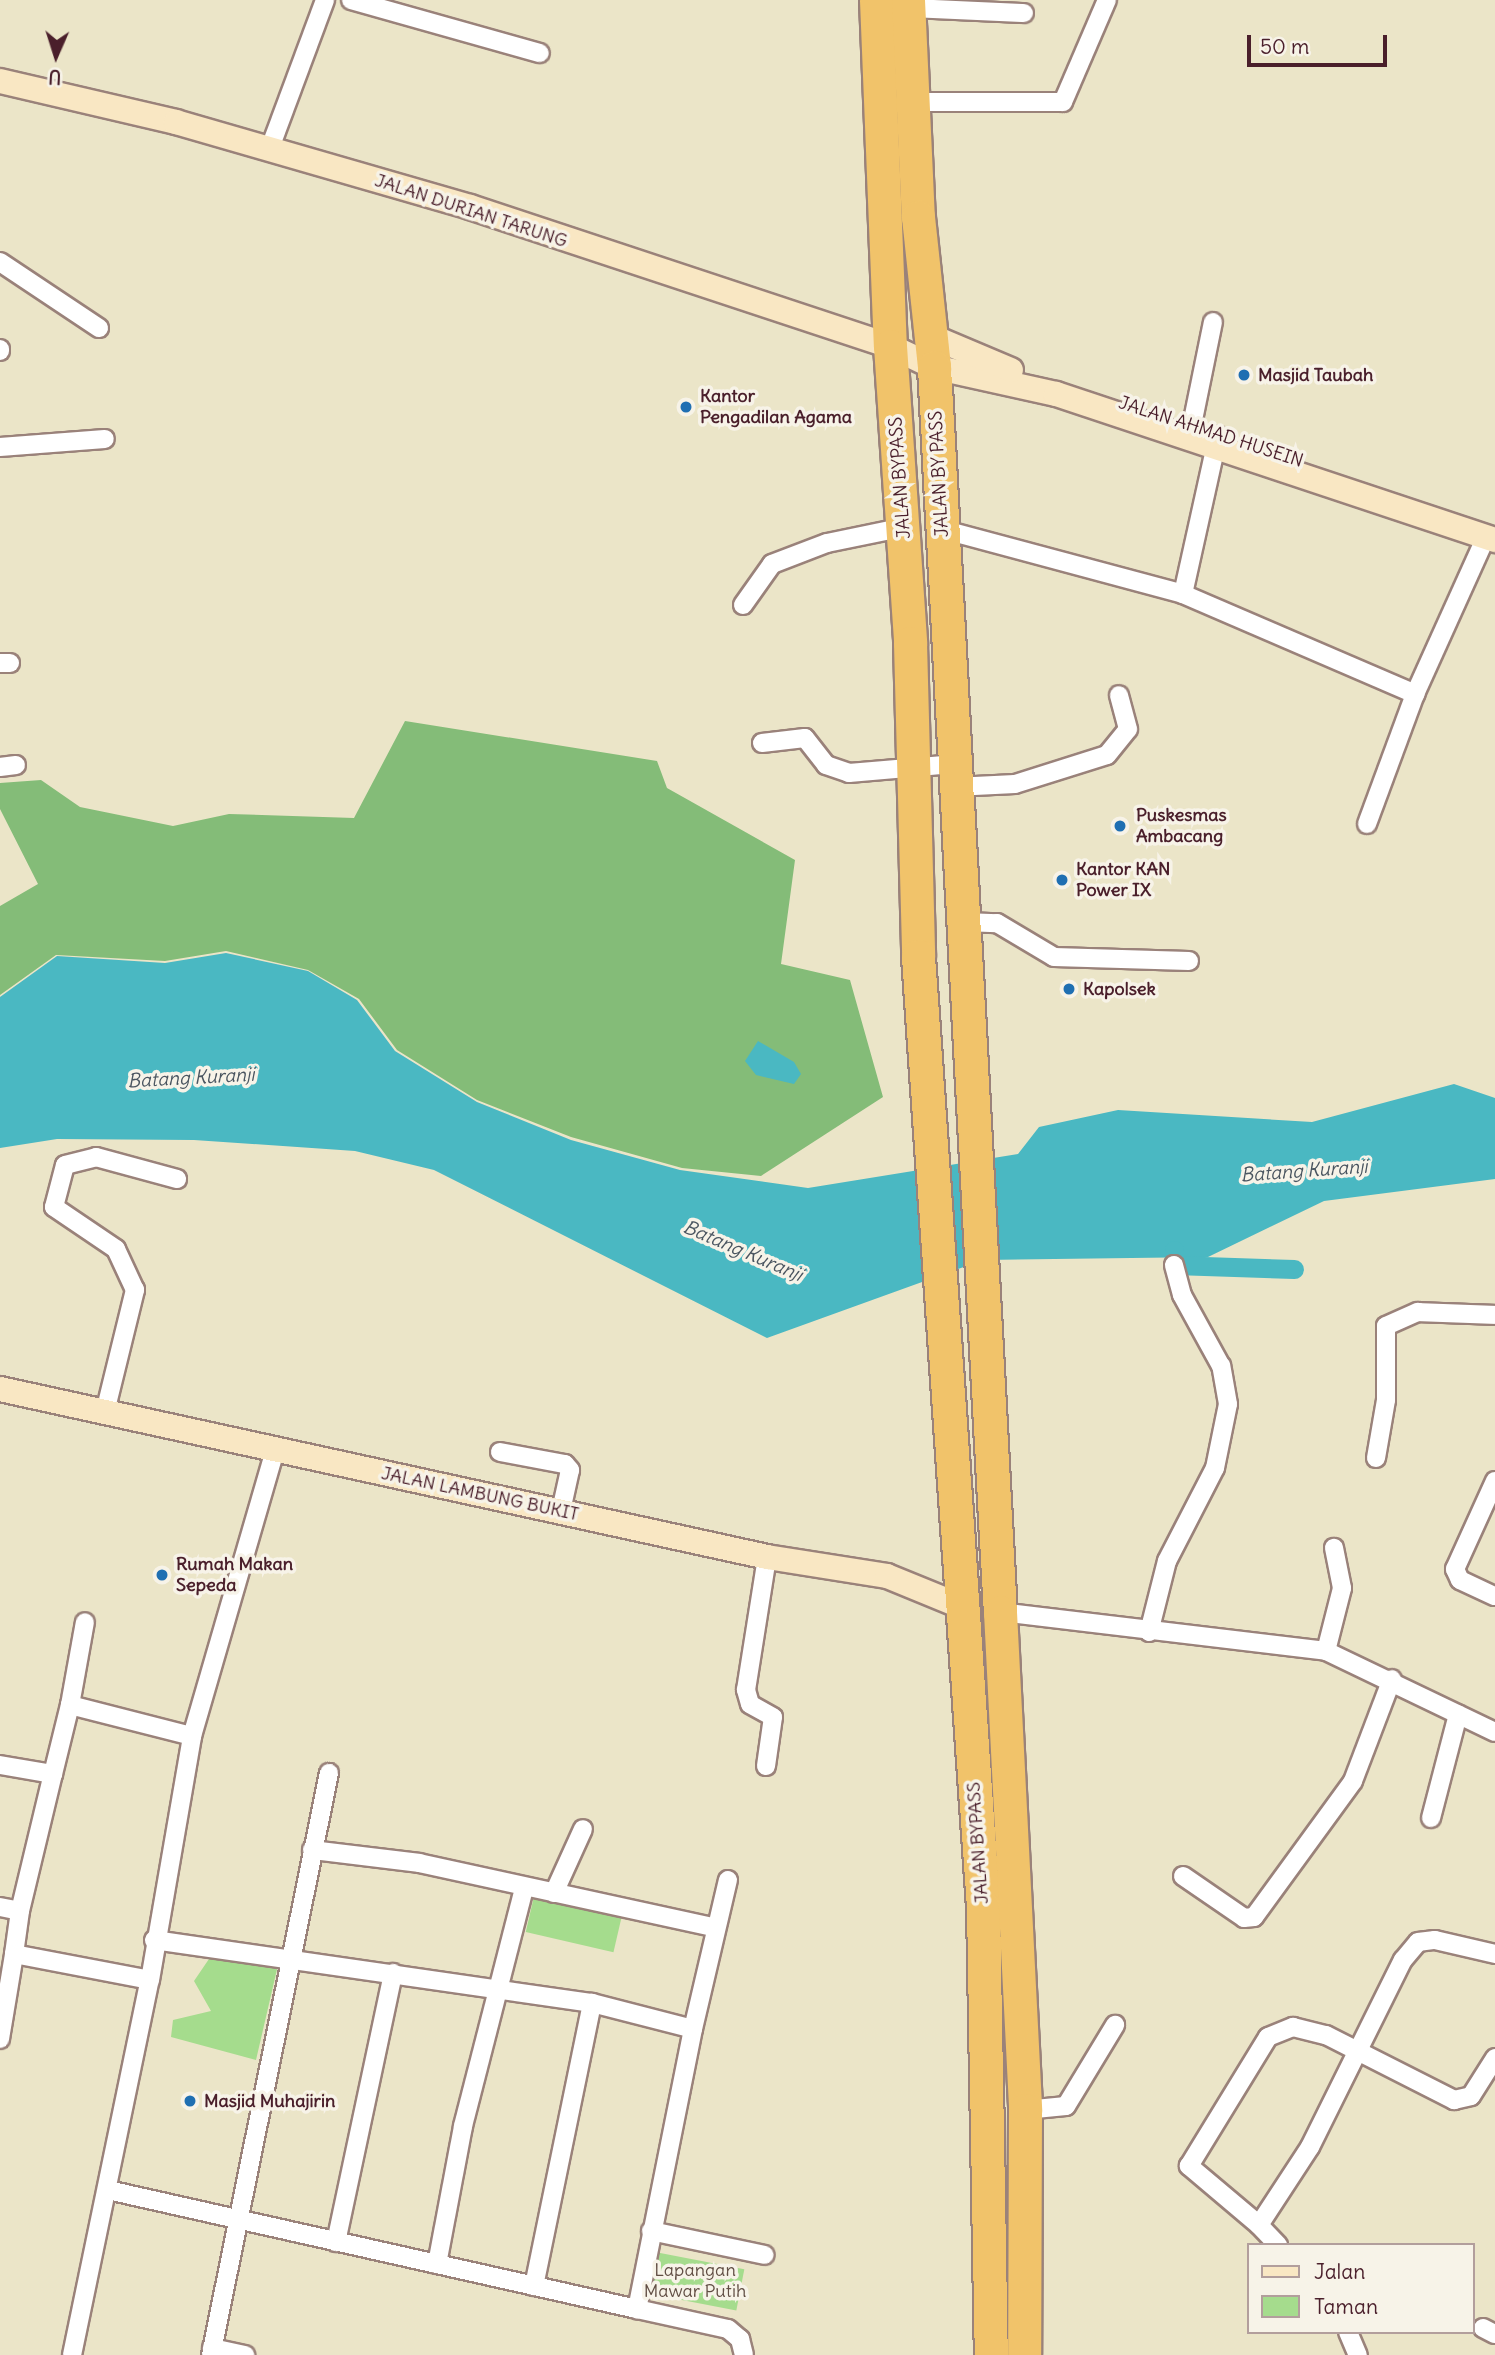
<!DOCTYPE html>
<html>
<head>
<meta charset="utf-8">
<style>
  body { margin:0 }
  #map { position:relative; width:1495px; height:2355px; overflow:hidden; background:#ebe5c8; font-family:Delius,sans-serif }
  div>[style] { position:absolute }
  .green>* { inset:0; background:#a5dc8d; transform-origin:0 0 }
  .forest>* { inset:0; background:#84bc78 }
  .water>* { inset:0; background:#4ab8c2 }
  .canal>* { height:19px; margin:-9.5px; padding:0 9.5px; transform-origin:9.5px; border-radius:9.5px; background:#4ab8c2 }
  .roads { filter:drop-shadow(2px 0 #9a827a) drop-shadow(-2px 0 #9a827a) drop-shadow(0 2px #9a827a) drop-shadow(0 -2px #9a827a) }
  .street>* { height:18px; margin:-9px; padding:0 9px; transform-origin:9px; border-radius:9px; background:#fff }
  .secondary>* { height:24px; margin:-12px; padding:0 12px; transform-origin:12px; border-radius:12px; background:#f9e7c3 }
  .highway>* { height:33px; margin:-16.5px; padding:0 16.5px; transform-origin:16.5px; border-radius:16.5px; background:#f1c36a }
  .dots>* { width:19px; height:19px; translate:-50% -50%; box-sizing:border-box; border:4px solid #f7f3e8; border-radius:50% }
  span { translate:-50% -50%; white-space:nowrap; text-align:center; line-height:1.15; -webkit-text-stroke:7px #f7f3e8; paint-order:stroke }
  .street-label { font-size:18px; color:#4a1f2b }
  .poi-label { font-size:18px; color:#4a1f2b; font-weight:700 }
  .left { translate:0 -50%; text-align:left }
  .park-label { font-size:18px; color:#614e44 }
  .water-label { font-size:19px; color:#4a5560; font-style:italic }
  .legend { position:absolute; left:1247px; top:2243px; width:228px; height:91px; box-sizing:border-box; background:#f7f3e8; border:2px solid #b29e9c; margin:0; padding:9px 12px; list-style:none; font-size:21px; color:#4a1f2b }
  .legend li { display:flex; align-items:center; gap:14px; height:35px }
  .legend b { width:35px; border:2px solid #b29e9c }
  .north { position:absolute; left:21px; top:21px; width:70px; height:70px; -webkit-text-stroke:5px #f7f3e8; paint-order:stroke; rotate:183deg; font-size:19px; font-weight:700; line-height:28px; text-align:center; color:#4a1f2b }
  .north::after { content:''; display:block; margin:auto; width:24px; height:32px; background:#4a1f2b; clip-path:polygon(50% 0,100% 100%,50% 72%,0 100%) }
  .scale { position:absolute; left:1247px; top:35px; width:140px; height:32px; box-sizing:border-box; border:4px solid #4a1f2b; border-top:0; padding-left:9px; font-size:21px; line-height:24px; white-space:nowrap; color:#4a1f2b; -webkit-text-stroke:5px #f7f3e8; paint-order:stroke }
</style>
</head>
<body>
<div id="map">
  <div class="green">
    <i style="left:535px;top:1892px;width:90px;height:41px;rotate:13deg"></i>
    <i style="clip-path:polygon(211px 1956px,278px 1965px,256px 2060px,171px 2037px,173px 2020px,211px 2011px,194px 1981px)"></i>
    <i style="left:655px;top:2252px;width:91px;height:42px;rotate:11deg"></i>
  </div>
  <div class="forest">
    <i style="clip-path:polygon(405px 721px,657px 761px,667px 788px,795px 860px,781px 964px,850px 980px,883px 1097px,761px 1176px,682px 1168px,571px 1137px,477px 1100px,397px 1050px,359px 999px,308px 970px,226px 951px,165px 961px,56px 955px,0 995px,0 906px,38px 884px,0 809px,0 783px,41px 780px,80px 807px,173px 826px,229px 814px,354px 818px)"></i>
  </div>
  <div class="water">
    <i style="clip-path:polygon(226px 953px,308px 971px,357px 1000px,395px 1051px,477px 1102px,571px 1140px,680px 1170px,808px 1188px,1018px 1154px,1039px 1127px,1118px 1110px,1312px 1122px,1454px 1084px,1495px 1098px,1495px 1179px,1324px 1201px,1208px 1257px,983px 1260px,767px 1338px,434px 1170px,355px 1151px,194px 1140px,57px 1139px,0 1148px,0 997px,57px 956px,165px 963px)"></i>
    <i style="clip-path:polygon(758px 1041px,794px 1062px,801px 1074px,794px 1084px,756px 1075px,745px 1061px)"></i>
  </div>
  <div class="canal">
    <i style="left:1174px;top:1250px;width:15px;rotate:90deg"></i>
    <i style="left:1174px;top:1265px;width:120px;rotate:1.9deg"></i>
  </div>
  <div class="roads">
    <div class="street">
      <i style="left:351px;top:0;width:196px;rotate:15.7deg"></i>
      <i style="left:909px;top:8px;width:115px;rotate:2.5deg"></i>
      <i style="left:913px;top:102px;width:150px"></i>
      <i style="left:1063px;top:102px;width:111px;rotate:-66.7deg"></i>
      <i style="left:270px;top:148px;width:158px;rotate:-69.6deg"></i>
      <i style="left:0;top:262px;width:119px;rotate:33.7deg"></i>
      <i style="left:0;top:349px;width:2px;rotate:90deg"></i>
      <i style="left:1192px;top:425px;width:105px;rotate:-78.5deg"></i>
      <i style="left:0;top:447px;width:105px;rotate:-4.4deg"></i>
      <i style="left:941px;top:529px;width:251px;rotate:15deg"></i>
      <i style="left:1183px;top:594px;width:253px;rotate:23.3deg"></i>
      <i style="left:1183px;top:594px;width:162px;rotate:-77.5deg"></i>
      <i style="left:743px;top:605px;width:50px;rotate:-54.7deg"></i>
      <i style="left:772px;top:564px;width:59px;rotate:-20.9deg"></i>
      <i style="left:827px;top:543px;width:80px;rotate:-11.6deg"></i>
      <i style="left:0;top:663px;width:10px"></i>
      <i style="left:762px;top:743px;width:43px;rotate:-6.6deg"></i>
      <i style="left:805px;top:738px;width:34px;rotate:52deg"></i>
      <i style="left:826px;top:765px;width:24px;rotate:19deg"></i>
      <i style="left:849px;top:773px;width:104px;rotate:-4.9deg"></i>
      <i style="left:0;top:767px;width:16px;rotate:-7deg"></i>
      <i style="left:954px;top:787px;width:61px;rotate:-2.8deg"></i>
      <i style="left:1015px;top:784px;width:96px;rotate:-17.5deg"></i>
      <i style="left:1107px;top:755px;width:33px;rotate:-51deg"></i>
      <i style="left:1128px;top:729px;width:35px;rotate:-105deg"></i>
      <i style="left:1367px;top:824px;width:139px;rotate:-69.7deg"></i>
      <i style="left:1415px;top:694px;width:172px;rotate:-65.7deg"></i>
      <i style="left:964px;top:922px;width:33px;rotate:2deg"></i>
      <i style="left:997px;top:923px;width:66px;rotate:30.8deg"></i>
      <i style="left:1054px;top:957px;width:135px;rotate:1.7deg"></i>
      <i style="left:106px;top:1408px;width:122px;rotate:-76.2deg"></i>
      <i style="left:135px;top:1290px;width:45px;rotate:-114.9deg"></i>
      <i style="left:116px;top:1249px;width:75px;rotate:-145.9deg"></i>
      <i style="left:54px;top:1207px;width:43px;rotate:-75.3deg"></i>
      <i style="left:65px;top:1165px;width:32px;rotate:-14deg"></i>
      <i style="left:96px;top:1157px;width:84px;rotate:15.2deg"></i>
      <i style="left:500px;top:1452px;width:66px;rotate:10.5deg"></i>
      <i style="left:565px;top:1464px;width:8px;rotate:50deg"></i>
      <i style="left:570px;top:1470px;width:42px;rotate:102.4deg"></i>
      <i style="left:1376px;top:1458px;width:59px;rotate:-80.2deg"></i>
      <i style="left:1386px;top:1400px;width:74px;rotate:-90deg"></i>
      <i style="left:1386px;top:1326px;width:35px;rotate:-24deg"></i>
      <i style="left:1418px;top:1312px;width:77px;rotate:2.2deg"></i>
      <i style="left:1495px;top:1481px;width:97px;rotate:114.4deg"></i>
      <i style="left:1455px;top:1569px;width:12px;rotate:66deg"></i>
      <i style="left:1460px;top:1580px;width:38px;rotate:25deg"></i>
      <i style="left:1000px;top:1612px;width:328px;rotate:6.8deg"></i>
      <i style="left:1326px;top:1651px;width:187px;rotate:25.6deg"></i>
      <i style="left:1149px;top:1632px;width:73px;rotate:-75.8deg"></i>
      <i style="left:1167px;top:1561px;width:105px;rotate:-62.7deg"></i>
      <i style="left:1215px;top:1468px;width:65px;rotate:-78.5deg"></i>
      <i style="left:1228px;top:1404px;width:39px;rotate:-100deg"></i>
      <i style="left:1221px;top:1366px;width:81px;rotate:-118.8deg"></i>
      <i style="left:1182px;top:1295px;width:31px;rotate:-105deg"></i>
      <i style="left:1326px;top:1651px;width:65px;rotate:-75.7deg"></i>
      <i style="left:1342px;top:1588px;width:41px;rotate:-101.3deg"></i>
      <i style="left:70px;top:1705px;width:84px;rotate:-79.8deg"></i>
      <i style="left:0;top:1765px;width:54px;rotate:9.6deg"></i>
      <i style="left:53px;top:1774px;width:71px;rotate:-76.2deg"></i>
      <i style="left:70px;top:1705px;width:126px;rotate:14.3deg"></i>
      <i style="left:766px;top:1766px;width:49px;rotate:-81.9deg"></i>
      <i style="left:773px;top:1717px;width:26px;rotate:-151deg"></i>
      <i style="left:750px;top:1704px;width:15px;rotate:-106deg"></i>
      <i style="left:746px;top:1690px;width:135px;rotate:-81deg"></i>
      <i style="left:1431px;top:1818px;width:107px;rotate:-75.4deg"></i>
      <i style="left:312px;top:1850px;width:108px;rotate:6.9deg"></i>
      <i style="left:419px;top:1863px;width:304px;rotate:12.3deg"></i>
      <i style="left:1183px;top:1876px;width:74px;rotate:34.5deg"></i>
      <i style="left:1244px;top:1918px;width:10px;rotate:-6deg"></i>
      <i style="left:1254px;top:1917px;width:168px;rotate:-53.9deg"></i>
      <i style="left:1353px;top:1781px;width:109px;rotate:-69.1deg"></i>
      <i style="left:554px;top:1893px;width:70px;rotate:-65.6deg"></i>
      <i style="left:0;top:1907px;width:20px;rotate:11deg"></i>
      <i style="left:20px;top:1911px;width:141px;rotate:-76.5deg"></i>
      <i style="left:20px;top:1911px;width:43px;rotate:97.9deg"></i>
      <i style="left:14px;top:1954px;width:138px;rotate:10.8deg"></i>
      <i style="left:154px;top:1940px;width:443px;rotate:8.2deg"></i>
      <i style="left:592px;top:2003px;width:104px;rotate:14.4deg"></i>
      <i style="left:693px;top:2029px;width:286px;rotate:101.3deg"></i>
      <i style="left:637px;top:2309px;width:93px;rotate:12.4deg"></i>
      <i style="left:728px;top:2329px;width:16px;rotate:40deg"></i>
      <i style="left:740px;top:2339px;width:16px;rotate:76deg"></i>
      <i style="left:693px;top:2029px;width:153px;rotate:-76.8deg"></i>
      <i style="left:0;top:2039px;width:86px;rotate:-80.6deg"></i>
      <i style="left:1025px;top:2110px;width:41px;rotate:-5.6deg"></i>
      <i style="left:1066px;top:2106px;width:95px;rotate:-58.8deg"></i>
      <i style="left:108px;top:2190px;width:542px;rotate:12.68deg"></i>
      <i style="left:1259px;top:2225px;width:92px;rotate:-139.9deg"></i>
      <i style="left:1189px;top:2166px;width:151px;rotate:-58.5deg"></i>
      <i style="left:1268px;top:2037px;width:27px;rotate:-22deg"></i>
      <i style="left:1293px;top:2027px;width:34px;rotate:14deg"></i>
      <i style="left:1326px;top:2035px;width:144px;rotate:26.9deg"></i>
      <i style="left:1454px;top:2100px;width:17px;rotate:-13deg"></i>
      <i style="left:1471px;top:2096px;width:45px;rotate:-57.7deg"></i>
      <i style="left:651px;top:2231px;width:116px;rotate:11.9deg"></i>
      <i style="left:336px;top:2242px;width:275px;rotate:-78deg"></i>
      <i style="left:1278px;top:2245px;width:28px;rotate:-134deg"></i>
      <i style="left:1259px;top:2225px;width:93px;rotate:-56.8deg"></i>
      <i style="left:1310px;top:2147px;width:209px;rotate:-63.6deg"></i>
      <i style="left:1403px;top:1960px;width:23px;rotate:-50deg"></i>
      <i style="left:1418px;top:1942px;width:17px;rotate:-7deg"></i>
      <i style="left:1435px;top:1940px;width:62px;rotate:13.1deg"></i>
      <i style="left:437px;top:2264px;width:140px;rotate:-79.3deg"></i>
      <i style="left:463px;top:2126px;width:245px;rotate:-75.6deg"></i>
      <i style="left:534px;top:2286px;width:289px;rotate:-78.4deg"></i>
      <i style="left:1483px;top:2328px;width:13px;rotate:27deg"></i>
      <i style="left:1348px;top:2332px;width:25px;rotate:67deg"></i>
      <i style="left:212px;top:2348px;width:34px;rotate:12deg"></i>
      <i style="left:72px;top:2355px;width:383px;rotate:-78.3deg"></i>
      <i style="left:150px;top:1980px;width:248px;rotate:-80.2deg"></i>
      <i style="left:192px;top:1736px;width:295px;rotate:-73.8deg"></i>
      <i style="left:211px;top:2355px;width:594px;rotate:-78.54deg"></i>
    </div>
    <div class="secondary">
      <i style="left:0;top:81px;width:181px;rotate:13.1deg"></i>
      <i style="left:176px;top:122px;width:306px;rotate:16.1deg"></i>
      <i style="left:470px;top:207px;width:442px;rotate:18.3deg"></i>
      <i style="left:890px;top:346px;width:49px;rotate:25.5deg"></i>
      <i style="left:934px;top:367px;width:125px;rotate:12.5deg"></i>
      <i style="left:1056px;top:394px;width:463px;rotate:18.4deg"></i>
      <i style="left:928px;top:335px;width:90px;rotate:22.9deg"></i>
      <i style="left:0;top:1389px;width:785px;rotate:12.35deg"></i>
      <i style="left:767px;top:1557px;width:121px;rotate:9deg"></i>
      <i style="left:887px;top:1576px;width:77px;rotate:22.2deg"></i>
    </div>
    <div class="highway">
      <i style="left:876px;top:0;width:346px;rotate:87.7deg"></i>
      <i style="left:890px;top:346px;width:298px;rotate:86.1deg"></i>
      <i style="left:910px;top:643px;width:313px;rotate:88.5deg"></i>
      <i style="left:918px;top:956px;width:953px;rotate:86.09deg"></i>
      <i style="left:983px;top:1907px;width:448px;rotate:89deg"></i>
      <i style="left:908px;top:0;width:217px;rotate:87.4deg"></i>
      <i style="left:918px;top:217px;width:151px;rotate:83.9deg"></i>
      <i style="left:934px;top:367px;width:1247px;rotate:86.97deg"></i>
      <i style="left:1000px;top:1612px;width:499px;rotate:87.1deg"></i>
      <i style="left:1025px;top:2110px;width:245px;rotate:90.2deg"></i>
    </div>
  </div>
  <div class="dots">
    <i style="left:1244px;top:375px;background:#1f6fb2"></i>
    <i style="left:686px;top:407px;background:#1f6fb2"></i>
    <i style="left:1120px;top:826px;background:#1f6fb2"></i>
    <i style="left:1062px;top:880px;background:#1f6fb2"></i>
    <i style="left:1069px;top:989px;background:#1f6fb2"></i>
    <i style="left:162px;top:1575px;background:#1f6fb2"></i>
    <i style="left:190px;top:2101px;background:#1f6fb2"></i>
  </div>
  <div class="street-label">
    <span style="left:471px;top:211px;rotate:18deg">JALAN DURIAN TARUNG</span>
    <span style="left:1211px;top:432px;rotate:18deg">JALAN AHMAD HUSEIN</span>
    <span style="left:939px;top:474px;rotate:-93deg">JALAN BY PASS</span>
    <span style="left:900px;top:478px;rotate:-94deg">JALAN BYPASS</span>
    <span style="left:480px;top:1494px;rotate:12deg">JALAN LAMBUNG BUKIT</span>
    <span style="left:978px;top:1843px;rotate:-94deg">JALAN BYPASS</span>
  </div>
  <div class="poi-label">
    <span class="left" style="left:1258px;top:375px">Masjid Taubah</span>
    <span class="left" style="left:700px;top:407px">Kantor<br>Pengadilan Agama</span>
    <span class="left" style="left:1136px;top:826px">Puskesmas<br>Ambacang</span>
    <span class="left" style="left:1076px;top:880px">Kantor KAN<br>Power IX</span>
    <span class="left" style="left:1083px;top:989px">Kapolsek</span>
    <span class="left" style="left:176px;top:1575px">Rumah Makan<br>Sepeda</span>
    <span class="left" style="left:204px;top:2101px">Masjid Muhajirin</span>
  </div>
  <div class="park-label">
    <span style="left:695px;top:2281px">Lapangan<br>Mawar Putih</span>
  </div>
  <div class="water-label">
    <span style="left:191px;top:1078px;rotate:-3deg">Batang Kuranji</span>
    <span style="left:1304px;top:1171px;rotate:-4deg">Batang Kuranji</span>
    <span style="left:743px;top:1251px;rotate:23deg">Batang Kuranji</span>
  </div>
  <ul class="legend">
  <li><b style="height:9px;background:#f9e7c3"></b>Jalan</li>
  <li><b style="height:19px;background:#a5dc8d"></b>Taman</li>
  </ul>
  <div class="north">U</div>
  <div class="scale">50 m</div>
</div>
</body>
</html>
